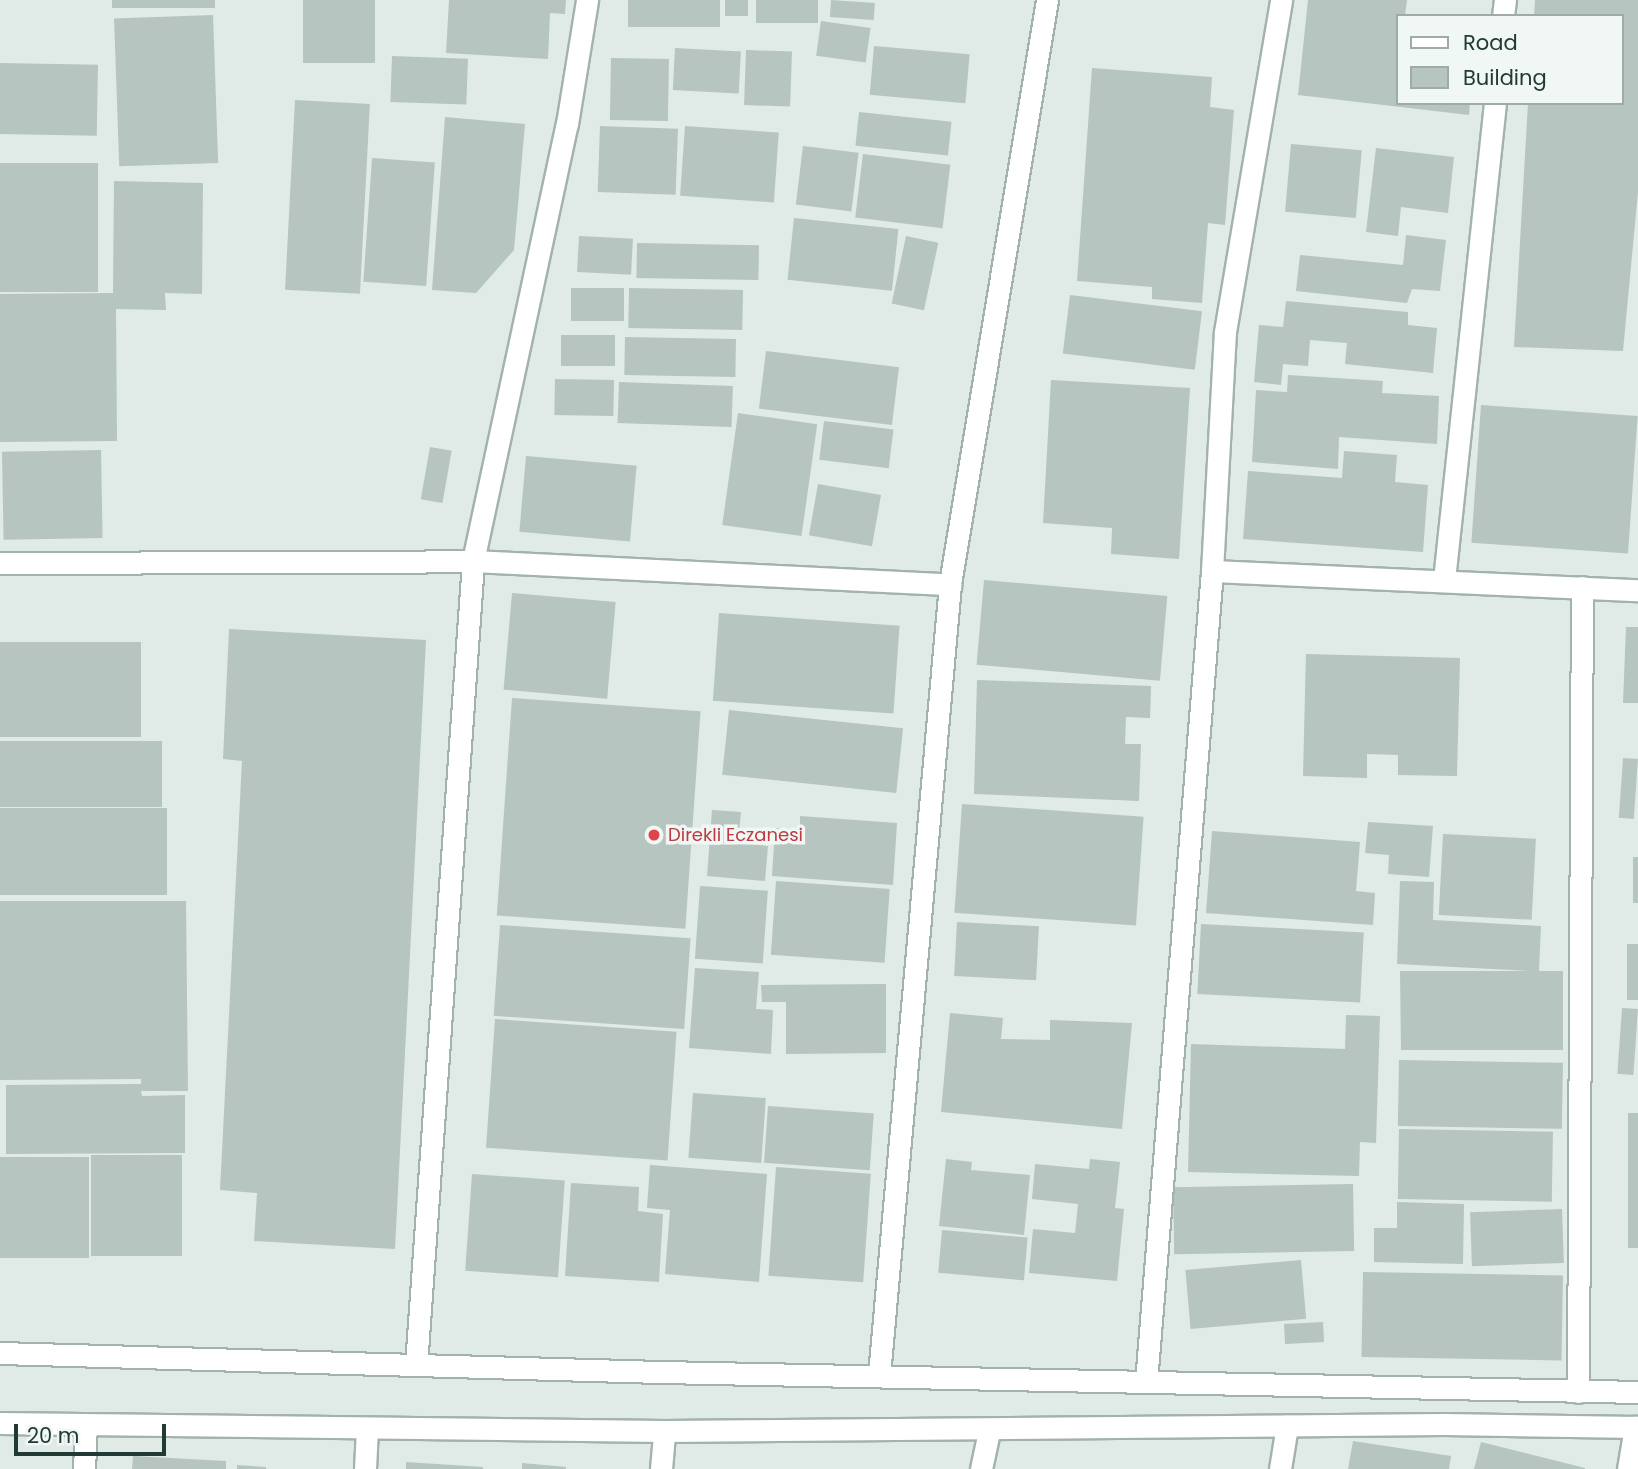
<!DOCTYPE html>
<html>
<head>
<meta charset="utf-8">
<style>
  body { margin:0 }
  #map { position:relative; width:1638px; height:1469px; overflow:hidden; background:#e0eae6; font-family:Poppins,sans-serif }
  div>[style] { position:absolute }
  .building>* { inset:0; background:#b6c5bf; transform-origin:0 0 }
  .roads { filter:drop-shadow(2px 0 #a3b2ad) drop-shadow(-2px 0 #a3b2ad) drop-shadow(0 2px #a3b2ad) drop-shadow(0 -2px #a3b2ad) }
  .street>* { height:21px; margin:-10.5px; padding:0 10.5px; transform-origin:10.5px; border-radius:10.5px; background:#fff }
  .secondary>* { height:21px; margin:-10.5px; padding:0 10.5px; transform-origin:10.5px; border-radius:10.5px; background:#fff }
  .dots>* { width:19px; height:19px; translate:-50% -50%; box-sizing:border-box; border:4px solid #f0f7f4; border-radius:50% }
  span { translate:-50% -50%; white-space:nowrap; text-align:center; line-height:1.15; -webkit-text-stroke:7px #f0f7f4; paint-order:stroke }
  .health-label { font-size:18px; color:#be3a42 }
  .left { translate:0 -50%; text-align:left }
  .legend { position:absolute; left:1396px; top:14px; width:228px; height:91px; box-sizing:border-box; background:#f0f7f4; border:2px solid #9eaba8; margin:0; padding:9px 12px; list-style:none; font-size:21px; color:#223a35 }
  .legend li { display:flex; align-items:center; gap:14px; height:35px }
  .legend b { width:35px; border:2px solid #9eaba8 }
  .scale { position:absolute; left:14px; top:1424px; width:152px; height:32px; box-sizing:border-box; border:4px solid #223a35; border-top:0; padding-left:9px; font-size:21px; line-height:24px; white-space:nowrap; color:#223a35; -webkit-text-stroke:5px #f0f7f4; paint-order:stroke }
</style>
</head>
<body>
<div id="map">
  <div class="building">
    <i style="left:112px;top:0;width:103px;height:8px"></i>
    <i style="left:303px;top:0;width:72px;height:63px"></i>
    <i style="clip-path:polygon(449px 0,566px 0,565px 14px,550px 13px,548px 59px,446px 53px)"></i>
    <i style="left:628px;top:0;width:92px;height:27px"></i>
    <i style="left:725px;top:0;width:23px;height:16px"></i>
    <i style="left:756px;top:0;width:62px;height:23px"></i>
    <i style="left:831px;top:0;width:44px;height:17px;rotate:4deg"></i>
    <i style="clip-path:polygon(1308px 0,1407px 0,1405px 16px,1398px 16px,1398px 103px,1470px 103px,1469px 115px,1298px 95px)"></i>
    <i style="clip-path:polygon(1535px 0,1638px 0,1638px 192px,1623px 351px,1514px 347px,1528px 103px,1622px 103px,1622px 16px,1534px 16px)"></i>
    <i style="left:213px;top:15px;width:148px;height:99px;rotate:88deg"></i>
    <i style="left:821px;top:21px;width:50px;height:35px;rotate:8deg"></i>
    <i style="left:874px;top:46px;width:96px;height:49px;rotate:5deg"></i>
    <i style="left:675px;top:48px;width:66px;height:42px;rotate:3deg"></i>
    <i style="left:746px;top:50px;width:46px;height:55px;rotate:2deg"></i>
    <i style="left:392px;top:56px;width:76px;height:46px;rotate:2deg"></i>
    <i style="left:611px;top:58px;width:58px;height:62px;rotate:1deg"></i>
    <i style="left:0;top:63px;width:98px;height:71px;rotate:1deg"></i>
    <i style="clip-path:polygon(1092px 68px,1212px 77px,1210px 107px,1234px 110px,1225px 225px,1208px 223px,1202px 303px,1152px 299px,1152px 287px,1077px 281px)"></i>
    <i style="left:295px;top:100px;width:75px;height:190px;rotate:3deg"></i>
    <i style="left:859px;top:112px;width:93px;height:34px;rotate:6deg"></i>
    <i style="clip-path:polygon(445px 117px,525px 124px,514px 250px,476px 293px,432px 290px)"></i>
    <i style="left:600px;top:126px;width:78px;height:66px;rotate:2deg"></i>
    <i style="left:685px;top:126px;width:94px;height:70px;rotate:4deg"></i>
    <i style="left:1291px;top:144px;width:71px;height:68px;rotate:5deg"></i>
    <i style="left:803px;top:146px;width:56px;height:59px;rotate:7deg"></i>
    <i style="clip-path:polygon(1376px 148px,1454px 157px,1448px 213px,1401px 207px,1398px 236px,1366px 232px)"></i>
    <i style="left:863px;top:154px;width:88px;height:64px;rotate:7deg"></i>
    <i style="left:372px;top:158px;width:63px;height:124px;rotate:4deg"></i>
    <i style="left:0;top:163px;width:98px;height:129px"></i>
    <i style="clip-path:polygon(114px 181px,203px 183px,202px 294px,165px 293px,166px 310px,116px 309px,117px 441px,0 442px,0 294px,113px 293px)"></i>
    <i style="left:794px;top:218px;width:105px;height:62px;rotate:6deg"></i>
    <i style="clip-path:polygon(1406px 235px,1446px 240px,1440px 291px,1412px 289px,1407px 303px,1296px 291px,1300px 255px,1403px 265px)"></i>
    <i style="left:579px;top:236px;width:54px;height:36px;rotate:3deg"></i>
    <i style="left:906px;top:236px;width:33px;height:69px;rotate:12deg"></i>
    <i style="left:637px;top:243px;width:122px;height:35px;rotate:1deg"></i>
    <i style="left:571px;top:288px;width:53px;height:33px"></i>
    <i style="left:629px;top:288px;width:114px;height:40px;rotate:1deg"></i>
    <i style="left:1070px;top:295px;width:133px;height:59px;rotate:7deg"></i>
    <i style="clip-path:polygon(1286px 301px,1408px 312px,1408px 325px,1437px 328px,1433px 373px,1345px 364px,1347px 343px,1310px 340px,1308px 366px,1283px 364px,1281px 385px,1254px 382px,1259px 325px,1283px 327px)"></i>
    <i style="left:561px;top:335px;width:54px;height:31px"></i>
    <i style="left:625px;top:337px;width:111px;height:38px;rotate:1deg"></i>
    <i style="left:766px;top:351px;width:134px;height:58px;rotate:7deg"></i>
    <i style="clip-path:polygon(1288px 375px,1383px 381px,1382px 393px,1439px 396px,1437px 444px,1339px 437px,1338px 469px,1252px 462px,1256px 390px,1287px 392px)"></i>
    <i style="left:555px;top:379px;width:59px;height:36px;rotate:1deg"></i>
    <i style="clip-path:polygon(1051px 380px,1190px 388px,1179px 559px,1111px 554px,1112px 528px,1043px 523px)"></i>
    <i style="left:619px;top:382px;width:114px;height:41px;rotate:2deg"></i>
    <i style="left:1481px;top:405px;width:157px;height:138px;rotate:4deg"></i>
    <i style="left:738px;top:413px;width:80px;height:113px;rotate:8deg"></i>
    <i style="left:824px;top:421px;width:70px;height:39px;rotate:7deg"></i>
    <i style="left:430px;top:447px;width:22px;height:53px;rotate:10deg"></i>
    <i style="left:101px;top:450px;width:88px;height:99px;rotate:89deg"></i>
    <i style="clip-path:polygon(1344px 451px,1397px 455px,1395px 482px,1428px 485px,1423px 552px,1243px 539px,1248px 471px,1342px 478px)"></i>
    <i style="left:526px;top:456px;width:111px;height:76px;rotate:5deg"></i>
    <i style="left:818px;top:484px;width:64px;height:52px;rotate:10deg"></i>
    <i style="left:984px;top:580px;width:184px;height:85px;rotate:5deg"></i>
    <i style="left:512px;top:593px;width:104px;height:97px;rotate:5deg"></i>
    <i style="left:719px;top:613px;width:181px;height:88px;rotate:4deg"></i>
    <i style="clip-path:polygon(1626px 627px,1638px 627px,1638px 703px,1623px 703px)"></i>
    <i style="clip-path:polygon(229px 629px,426px 640px,395px 1249px,254px 1241px,257px 1193px,220px 1190px,242px 761px,223px 759px)"></i>
    <i style="left:0;top:642px;width:141px;height:95px"></i>
    <i style="clip-path:polygon(1306px 654px,1460px 658px,1457px 776px,1398px 775px,1398px 755px,1367px 754px,1367px 778px,1303px 776px)"></i>
    <i style="clip-path:polygon(977px 680px,1151px 686px,1150px 718px,1126px 717px,1125px 744px,1141px 744px,1139px 801px,974px 794px)"></i>
    <i style="left:512px;top:698px;width:189px;height:218px;rotate:4deg"></i>
    <i style="left:729px;top:710px;width:175px;height:65px;rotate:6deg"></i>
    <i style="left:162px;top:741px;width:66px;height:162px;rotate:90deg"></i>
    <i style="left:1623px;top:758px;width:15px;height:60px;rotate:4deg"></i>
    <i style="left:962px;top:804px;width:182px;height:109px;rotate:4deg"></i>
    <i style="left:167px;top:808px;width:87px;height:167px;rotate:90deg"></i>
    <i style="clip-path:polygon(712px 810px,741px 812px,738px 843px,768px 846px,765px 881px,707px 876px)"></i>
    <i style="clip-path:polygon(800px 816px,897px 823px,893px 885px,772px 876px,775px 828px,800px 830px)"></i>
    <i style="clip-path:polygon(1368px 822px,1433px 826px,1429px 877px,1388px 874px,1389px 855px,1365px 853px)"></i>
    <i style="clip-path:polygon(1212px 831px,1360px 842px,1356px 891px,1375px 893px,1373px 925px,1206px 913px)"></i>
    <i style="left:1443px;top:834px;width:93px;height:81px;rotate:3deg"></i>
    <i style="left:1633px;top:857px;width:5px;height:46px"></i>
    <i style="left:776px;top:881px;width:114px;height:74px;rotate:4deg"></i>
    <i style="clip-path:polygon(1400px 881px,1434px 882px,1433px 920px,1541px 926px,1539px 971px,1563px 971px,1563px 1050px,1401px 1050px,1400px 971px,1531px 971px,1397px 964px)"></i>
    <i style="left:700px;top:886px;width:68px;height:73px;rotate:4deg"></i>
    <i style="clip-path:polygon(0 901px,186px 901px,188px 1091px,141px 1091px,142px 1096px,185px 1095px,185px 1153px,6px 1154px,6px 1085px,141px 1084px,141px 1079px,0 1080px)"></i>
    <i style="left:957px;top:922px;width:82px;height:54px;rotate:3deg"></i>
    <i style="left:1201px;top:924px;width:163px;height:70px;rotate:3deg"></i>
    <i style="left:500px;top:925px;width:191px;height:91px;rotate:4deg"></i>
    <i style="left:1627px;top:944px;width:11px;height:56px"></i>
    <i style="clip-path:polygon(695px 968px,759px 972px,756px 1009px,773px 1010px,771px 1054px,689px 1048px)"></i>
    <i style="clip-path:polygon(886px 984px,886px 1053px,786px 1054px,786px 1002px,762px 1002px,761px 985px)"></i>
    <i style="left:1622px;top:1008px;width:16px;height:66px;rotate:4deg"></i>
    <i style="clip-path:polygon(950px 1013px,1003px 1018px,1001px 1039px,1050px 1040px,1050px 1020px,1132px 1023px,1122px 1129px,941px 1112px)"></i>
    <i style="clip-path:polygon(1346px 1015px,1380px 1016px,1376px 1143px,1360px 1142px,1359px 1176px,1188px 1172px,1191px 1044px,1345px 1049px)"></i>
    <i style="left:495px;top:1019px;width:182px;height:129px;rotate:4deg"></i>
    <i style="left:1399px;top:1060px;width:164px;height:66px;rotate:1deg"></i>
    <i style="left:693px;top:1093px;width:73px;height:65px;rotate:4deg"></i>
    <i style="left:768px;top:1106px;width:106px;height:57px;rotate:4deg"></i>
    <i style="left:1628px;top:1113px;width:10px;height:135px"></i>
    <i style="left:1399px;top:1129px;width:154px;height:70px;rotate:1deg"></i>
    <i style="left:91px;top:1155px;width:91px;height:101px"></i>
    <i style="left:0;top:1157px;width:89px;height:101px"></i>
    <i style="clip-path:polygon(946px 1159px,972px 1162px,971px 1170px,1030px 1175px,1024px 1235px,939px 1226px)"></i>
    <i style="clip-path:polygon(1090px 1159px,1120px 1162px,1115px 1208px,1124px 1209px,1117px 1281px,1029px 1273px,1033px 1229px,1075px 1233px,1078px 1204px,1032px 1199px,1035px 1164px,1089px 1169px)"></i>
    <i style="clip-path:polygon(650px 1165px,767px 1174px,759px 1282px,665px 1274px,670px 1210px,647px 1208px)"></i>
    <i style="left:776px;top:1167px;width:95px;height:109px;rotate:4deg"></i>
    <i style="left:472px;top:1174px;width:93px;height:97px;rotate:4deg"></i>
    <i style="clip-path:polygon(571px 1183px,639px 1187px,638px 1211px,663px 1214px,659px 1282px,565px 1276px)"></i>
    <i style="left:1353px;top:1184px;width:67px;height:180px;rotate:89deg"></i>
    <i style="clip-path:polygon(1397px 1202px,1464px 1204px,1463px 1264px,1374px 1262px,1374px 1228px,1397px 1228px)"></i>
    <i style="left:1562px;top:1209px;width:54px;height:92px;rotate:88deg"></i>
    <i style="left:942px;top:1230px;width:86px;height:43px;rotate:5deg"></i>
    <i style="left:1301px;top:1260px;width:59px;height:116px;rotate:85deg"></i>
    <i style="left:1363px;top:1272px;width:200px;height:85px;rotate:1deg"></i>
    <i style="left:1323px;top:1322px;width:20px;height:39px;rotate:87deg"></i>
    <i style="clip-path:polygon(1353px 1441px,1451px 1456px,1449px 1469px,1348px 1469px)"></i>
    <i style="clip-path:polygon(1481px 1442px,1585px 1468px,1585px 1469px,1474px 1469px)"></i>
    <i style="clip-path:polygon(133px 1456px,226px 1461px,226px 1469px,132px 1469px)"></i>
    <i style="clip-path:polygon(406px 1462px,483px 1467px,483px 1469px,406px 1469px)"></i>
    <i style="clip-path:polygon(522px 1463px,566px 1467px,566px 1469px,522px 1469px)"></i>
    <i style="clip-path:polygon(237px 1465px,266px 1467px,266px 1469px,237px 1469px)"></i>
  </div>
  <div class="roads">
    <div class="street">
      <i style="left:1503px;top:16px;width:16px;rotate:-83deg"></i>
      <i style="left:0;top:563px;width:473px;rotate:-0.2deg"></i>
      <i style="left:473px;top:561px;width:478px;rotate:2.8deg"></i>
      <i style="left:1212px;top:571px;width:426px;rotate:2.6deg"></i>
      <i style="left:1444px;top:580px;width:480px;rotate:-83.9deg"></i>
      <i style="left:416px;top:1365px;width:806px;rotate:-85.94deg"></i>
      <i style="left:473px;top:561px;width:447px;rotate:-77.9deg"></i>
      <i style="left:567px;top:124px;width:126px;rotate:-80.8deg"></i>
      <i style="left:879px;top:1375px;width:794px;rotate:-84.87deg"></i>
      <i style="left:950px;top:584px;width:592px;rotate:-80.57deg"></i>
      <i style="left:1146px;top:1382px;width:814px;rotate:-85.35deg"></i>
      <i style="left:1212px;top:571px;width:239px;rotate:-86.9deg"></i>
      <i style="left:1225px;top:332px;width:337px;rotate:-80.4deg"></i>
      <i style="left:1578px;top:1392px;width:805px;rotate:-89.72deg"></i>
      <i style="left:84px;top:1469px;width:44px;rotate:-87.4deg"></i>
      <i style="left:365px;top:1469px;width:41px;rotate:-87.2deg"></i>
      <i style="left:661px;top:1469px;width:38px;rotate:-85deg"></i>
      <i style="left:981px;top:1469px;width:40px;rotate:-78deg"></i>
      <i style="left:1280px;top:1469px;width:44px;rotate:-80.8deg"></i>
    </div>
    <div class="secondary">
      <i style="left:0;top:1353px;width:661px;rotate:1.65deg"></i>
      <i style="left:661px;top:1372px;width:977px;rotate:1.17deg"></i>
      <i style="left:0;top:1423px;width:664px;rotate:0.69deg"></i>
      <i style="left:664px;top:1431px;width:780px;rotate:-0.51deg"></i>
      <i style="left:1444px;top:1424px;width:194px;rotate:0.9deg"></i>
      <i style="left:1628px;top:1469px;width:43px;rotate:-80.5deg"></i>
    </div>
  </div>
  <div class="dots">
    <i style="left:654px;top:835px;background:#e0444e"></i>
  </div>
  <div class="health-label">
    <span class="left" style="left:668px;top:835px">Direkli Eczanesi</span>
  </div>
  <ul class="legend">
  <li><b style="height:9px;background:#fff"></b>Road</li>
  <li><b style="height:19px;background:#b6c5bf"></b>Building</li>
  </ul>
  <div class="scale">20 m</div>
</div>
</body>
</html>
